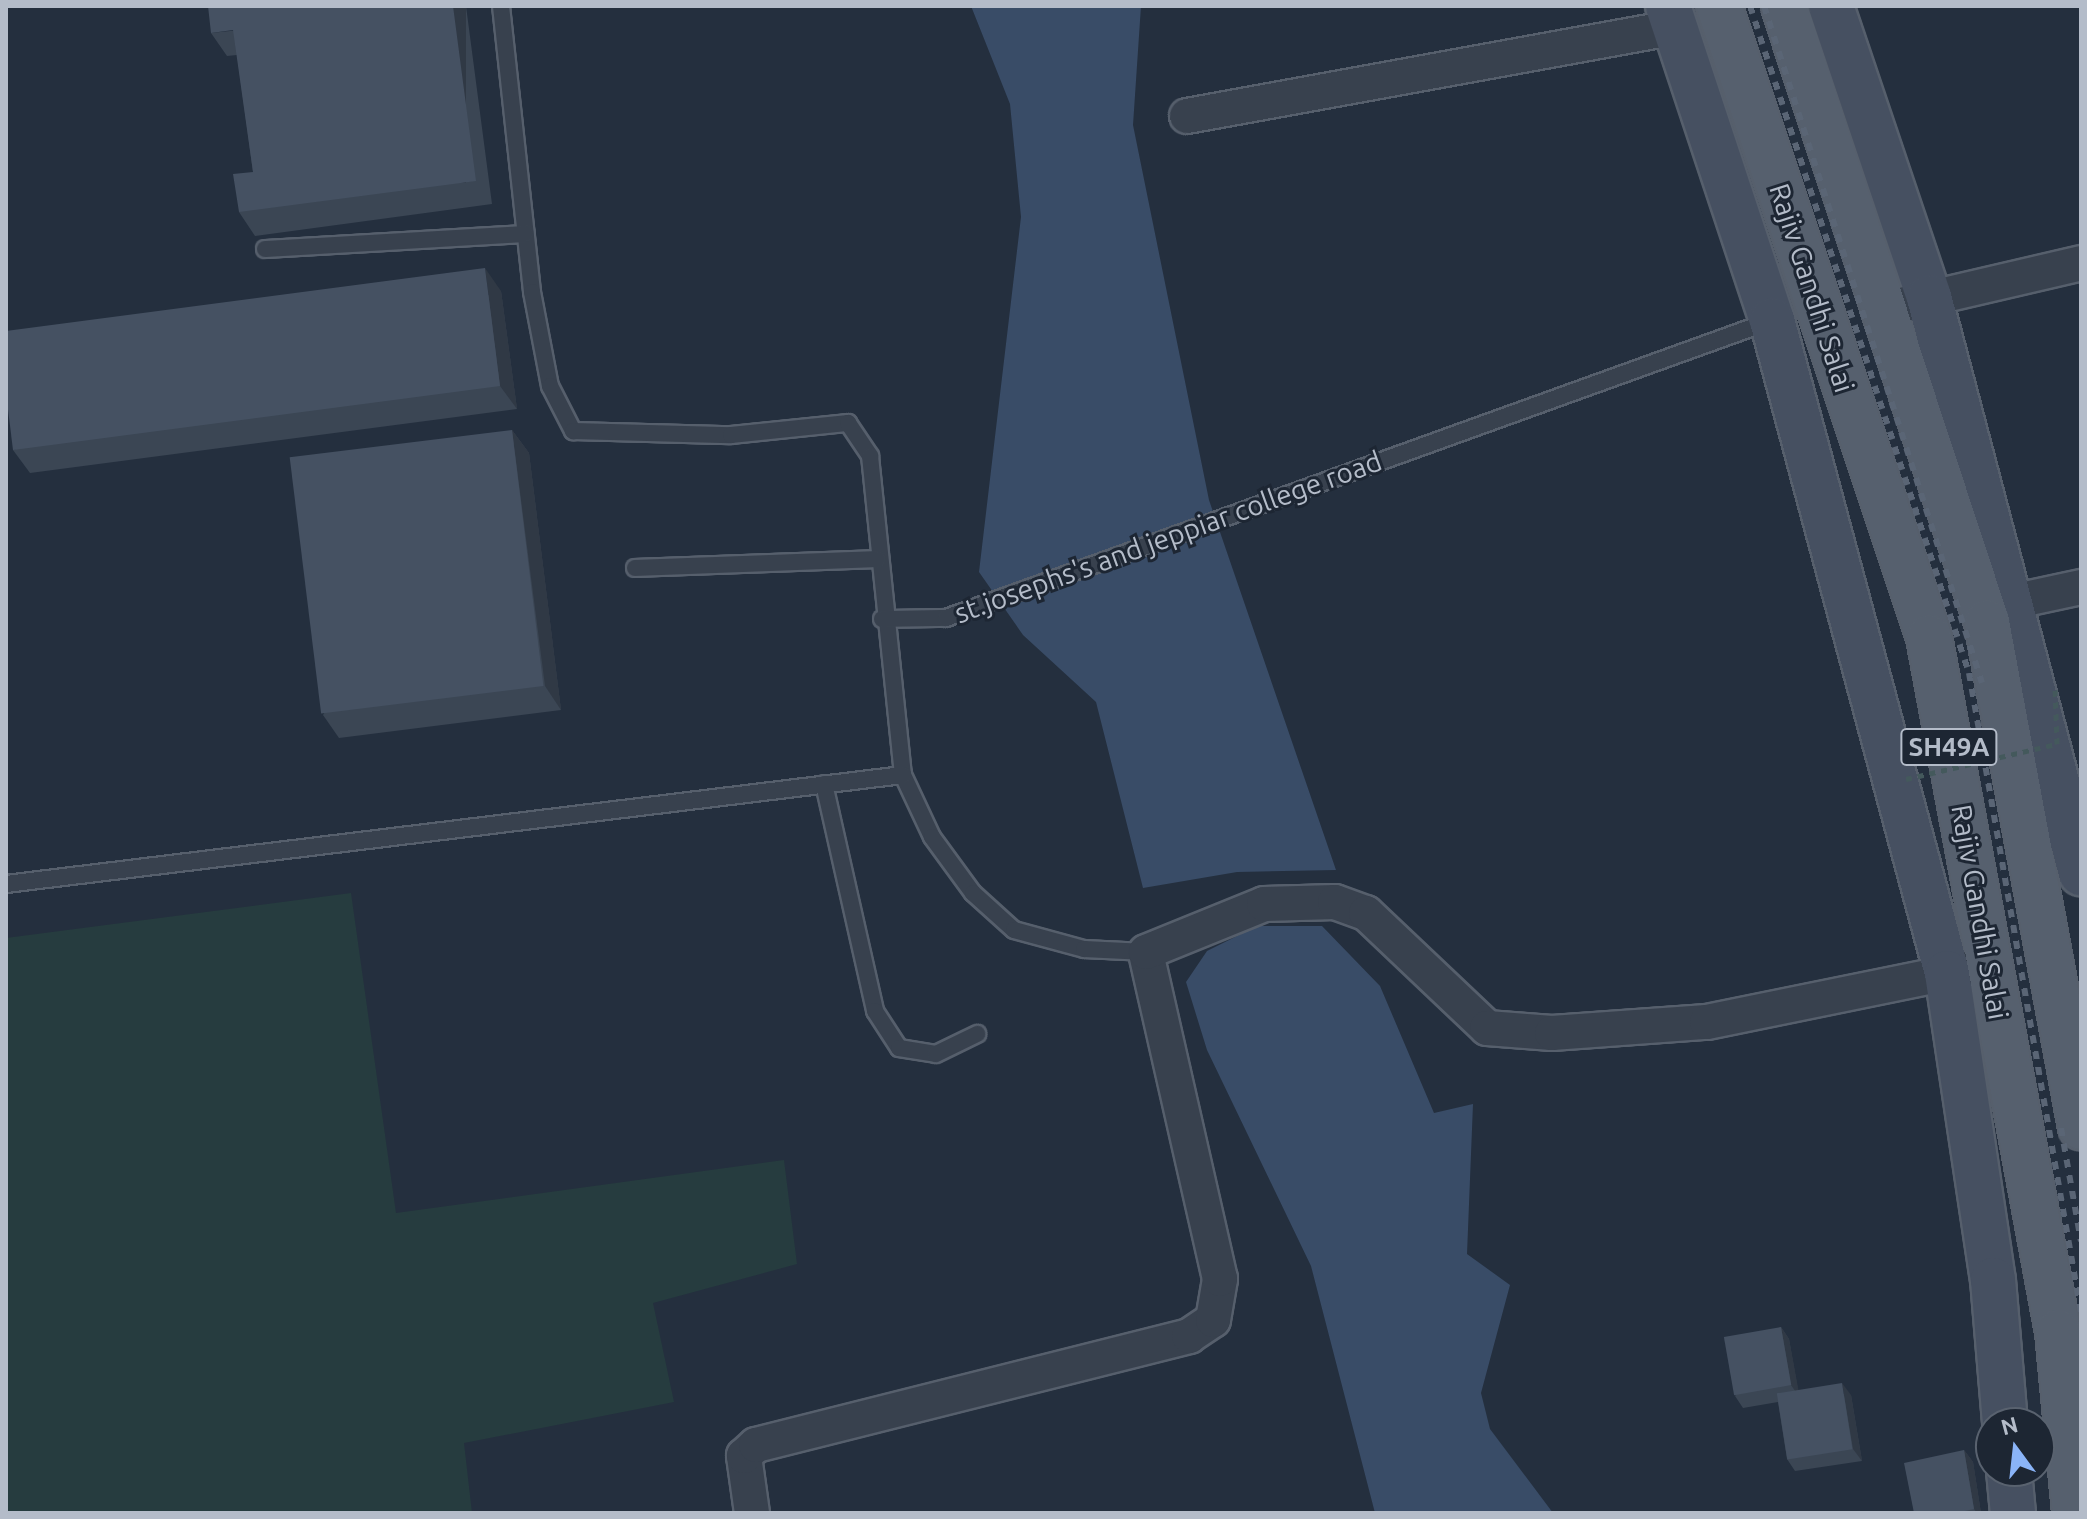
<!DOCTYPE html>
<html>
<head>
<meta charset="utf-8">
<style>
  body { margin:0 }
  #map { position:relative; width:2087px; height:1519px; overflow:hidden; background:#242f3e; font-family:Ubuntu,sans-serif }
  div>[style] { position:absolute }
  .green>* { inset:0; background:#263c3f }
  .water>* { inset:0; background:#394c67 }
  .roads { filter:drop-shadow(2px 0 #565f6c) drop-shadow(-2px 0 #565f6c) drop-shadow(0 2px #565f6c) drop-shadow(0 -2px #565f6c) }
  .lane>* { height:16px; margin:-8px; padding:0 8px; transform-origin:8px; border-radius:8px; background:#38414e }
  .street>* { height:34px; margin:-17px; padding:0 17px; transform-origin:17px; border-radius:17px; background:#38414e }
  .secondary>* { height:44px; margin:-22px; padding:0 22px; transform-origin:22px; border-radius:22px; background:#465061 }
  .primary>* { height:44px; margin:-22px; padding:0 22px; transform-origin:22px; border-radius:22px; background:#56606e }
  .rail>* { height:6px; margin-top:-3px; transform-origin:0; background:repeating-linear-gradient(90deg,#5a6575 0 8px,transparent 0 16px) }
  .path-bridge>* { height:5px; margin-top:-2.5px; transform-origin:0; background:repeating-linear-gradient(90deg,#44595c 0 6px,transparent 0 12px) }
  .wall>* { inset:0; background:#3b4654 }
  .shaded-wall>* { inset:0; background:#303945; transform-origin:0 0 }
  .building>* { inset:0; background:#455162; transform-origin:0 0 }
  span { translate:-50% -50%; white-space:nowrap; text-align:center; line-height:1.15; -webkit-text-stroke:6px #1d2633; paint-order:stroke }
  .shield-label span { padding:2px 6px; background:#1d2633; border:2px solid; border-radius:6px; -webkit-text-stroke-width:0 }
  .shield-label { font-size:26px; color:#b4bcc9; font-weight:700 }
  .street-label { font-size:28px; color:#b4bcc9 }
  .frame { position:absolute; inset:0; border:8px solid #b4bcc9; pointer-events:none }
  .north { position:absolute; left:1975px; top:1407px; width:80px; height:80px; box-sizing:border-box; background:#1d2633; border:2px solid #59626f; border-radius:50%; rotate:345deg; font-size:22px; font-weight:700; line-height:32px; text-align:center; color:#b4bcc9 }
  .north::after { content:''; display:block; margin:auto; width:28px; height:36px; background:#8ab4f8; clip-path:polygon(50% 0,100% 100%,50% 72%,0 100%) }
</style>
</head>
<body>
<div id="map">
  <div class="green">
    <i style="clip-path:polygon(351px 893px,396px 1213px,784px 1160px,797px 1264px,653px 1303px,674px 1402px,464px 1443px,472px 1513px,6px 1513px,6px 938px)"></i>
  </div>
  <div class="water">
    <i style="clip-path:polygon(971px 6px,1141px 6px,1133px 125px,1209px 500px,1336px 870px,1237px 872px,1143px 888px,1096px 702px,1023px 635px,979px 572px,1021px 217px,1010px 104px)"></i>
    <i style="clip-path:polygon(1257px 926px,1322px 926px,1380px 986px,1434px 1113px,1473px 1104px,1467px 1254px,1510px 1285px,1481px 1393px,1490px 1429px,1553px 1513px,1375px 1513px,1311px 1266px,1207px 1050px,1186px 982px,1207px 951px)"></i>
  </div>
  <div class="roads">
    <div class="lane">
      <i style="left:501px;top:6px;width:288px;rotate:83.8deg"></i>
      <i style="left:532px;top:292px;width:96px;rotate:79.2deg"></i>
      <i style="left:550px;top:386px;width:51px;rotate:62.9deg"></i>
      <i style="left:573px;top:431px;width:158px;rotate:1.5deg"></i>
      <i style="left:731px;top:435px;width:118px;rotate:-5.9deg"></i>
      <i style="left:848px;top:423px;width:40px;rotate:56deg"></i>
      <i style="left:870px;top:456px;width:321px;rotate:84.1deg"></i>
      <i style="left:903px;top:775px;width:68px;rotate:64.9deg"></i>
      <i style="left:932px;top:837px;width:69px;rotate:53.8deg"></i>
      <i style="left:973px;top:893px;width:55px;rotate:42.1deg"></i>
      <i style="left:1014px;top:930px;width:73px;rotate:15.2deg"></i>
      <i style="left:1084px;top:949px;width:62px;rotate:2.8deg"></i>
      <i style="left:265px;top:249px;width:261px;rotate:-3.3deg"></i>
      <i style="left:635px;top:568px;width:243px;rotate:-2.1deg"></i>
      <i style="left:882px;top:619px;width:64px;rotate:-0.9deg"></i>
      <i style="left:946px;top:618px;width:876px;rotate:-19.82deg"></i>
      <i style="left:824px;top:784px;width:233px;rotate:77.3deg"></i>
      <i style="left:875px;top:1011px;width:44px;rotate:57deg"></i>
      <i style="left:899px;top:1048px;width:37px;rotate:9deg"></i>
      <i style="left:936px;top:1054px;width:46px;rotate:-26deg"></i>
      <i style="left:6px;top:884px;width:904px;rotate:-6.93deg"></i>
    </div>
    <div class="street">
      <i style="left:1187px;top:116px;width:497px;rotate:-10.3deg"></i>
      <i style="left:1884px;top:309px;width:202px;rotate:-13.1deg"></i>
      <i style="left:2011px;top:602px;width:72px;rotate:-12.1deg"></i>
      <i style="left:752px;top:1513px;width:58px;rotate:-98deg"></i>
      <i style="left:744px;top:1456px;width:16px;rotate:-43deg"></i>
      <i style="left:756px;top:1445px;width:447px;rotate:-14.1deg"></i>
      <i style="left:1189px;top:1336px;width:29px;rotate:-34deg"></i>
      <i style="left:1213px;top:1320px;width:42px;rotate:-80.3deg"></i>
      <i style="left:1220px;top:1279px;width:335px;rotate:-102.8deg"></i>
      <i style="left:1146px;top:952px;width:127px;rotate:-22.1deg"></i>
      <i style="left:1264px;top:904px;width:71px;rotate:-1.6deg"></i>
      <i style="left:1335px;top:902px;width:33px;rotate:20deg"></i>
      <i style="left:1366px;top:913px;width:167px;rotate:43.5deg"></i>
      <i style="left:1487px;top:1028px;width:65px;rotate:4.4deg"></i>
      <i style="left:1552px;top:1033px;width:155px;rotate:-4.1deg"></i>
      <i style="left:1707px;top:1022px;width:270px;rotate:-11.5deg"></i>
    </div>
    <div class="secondary">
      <i style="left:1668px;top:6px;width:331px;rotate:71.7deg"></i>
      <i style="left:1772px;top:320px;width:676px;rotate:75deg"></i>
      <i style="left:1947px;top:973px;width:310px;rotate:81.5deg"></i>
      <i style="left:1993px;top:1280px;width:144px;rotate:85.2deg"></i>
      <i style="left:1831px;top:6px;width:307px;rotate:71.4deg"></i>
      <i style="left:1929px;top:297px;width:596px;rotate:75.22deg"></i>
      <i style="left:2009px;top:1471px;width:42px;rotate:84.6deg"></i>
    </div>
    <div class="primary">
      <i style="left:1719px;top:6px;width:665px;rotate:71.59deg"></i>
      <i style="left:1929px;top:637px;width:707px;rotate:79.48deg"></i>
      <i style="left:2058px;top:1332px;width:182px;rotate:84.6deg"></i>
      <i style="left:1784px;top:6px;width:649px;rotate:71.76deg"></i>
      <i style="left:1987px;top:622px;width:514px;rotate:79.46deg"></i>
    </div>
  </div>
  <div class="rail">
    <i style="left:1750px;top:6px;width:702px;rotate:71.82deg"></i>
    <i style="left:1969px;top:673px;width:649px;rotate:80.06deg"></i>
    <i style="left:1764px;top:6px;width:711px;rotate:72.15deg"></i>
    <i style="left:2061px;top:1128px;width:115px;rotate:80deg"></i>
  </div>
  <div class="path-bridge">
    <i style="left:1906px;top:779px;width:155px;rotate:-13.1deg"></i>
    <i style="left:2057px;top:744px;width:57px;rotate:-92deg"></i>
  </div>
  <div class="wall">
    <i style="clip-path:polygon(466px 6px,492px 204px,255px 236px,239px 212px,253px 172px,237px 55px,227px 56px,211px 33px)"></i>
    <i style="clip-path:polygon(501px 291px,517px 409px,30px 473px,13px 450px)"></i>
    <i style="clip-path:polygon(512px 430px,529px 453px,561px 710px,339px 738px,323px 715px)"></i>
    <i style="clip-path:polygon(1781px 1327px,1789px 1339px,1798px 1390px,1851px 1395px,1862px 1461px,1795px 1471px,1787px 1459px,1778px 1402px,1743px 1408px,1735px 1396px)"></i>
    <i style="clip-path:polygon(1964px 1450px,1973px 1462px,1981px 1513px,1914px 1513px)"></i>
  </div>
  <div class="shaded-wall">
    <i style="left:453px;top:6px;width:13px;height:177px"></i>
    <i style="clip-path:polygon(485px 268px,501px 291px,517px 409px,500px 386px)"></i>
    <i style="clip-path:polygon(512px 430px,529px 453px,561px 710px,545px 686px)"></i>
    <i style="clip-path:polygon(1781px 1327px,1789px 1339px,1800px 1398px,1791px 1385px)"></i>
    <i style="clip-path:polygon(1842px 1383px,1851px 1395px,1862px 1461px,1853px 1449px)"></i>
    <i style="clip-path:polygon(1964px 1450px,1973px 1462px,1981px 1513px,1977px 1513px,1974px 1509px)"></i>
  </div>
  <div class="building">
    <i style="clip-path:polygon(208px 6px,453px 6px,476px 181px,239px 212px,233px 174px,253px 172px,233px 30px,211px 33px)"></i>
    <i style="clip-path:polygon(485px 268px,500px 386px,13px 450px,6px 393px,6px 331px)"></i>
    <i style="left:512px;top:430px;width:258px;height:224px;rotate:83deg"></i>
    <i style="left:1781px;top:1327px;width:59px;height:58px;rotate:80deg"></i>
    <i style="left:1842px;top:1383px;width:67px;height:66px;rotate:81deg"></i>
    <i style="clip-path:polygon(1964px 1450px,1974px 1509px,1956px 1513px,1914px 1513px,1904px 1463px)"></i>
  </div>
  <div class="shield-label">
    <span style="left:1949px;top:747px">SH49A</span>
  </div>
  <div class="street-label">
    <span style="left:1812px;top:288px;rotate:72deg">Rajiv Gandhi Salai</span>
    <span style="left:1168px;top:537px;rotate:-20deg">st.josephs's and jeppiar college road</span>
    <span style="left:1980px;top:912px;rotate:80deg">Rajiv Gandhi Salai</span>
  </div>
  <div class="frame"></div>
  <div class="north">N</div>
</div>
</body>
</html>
